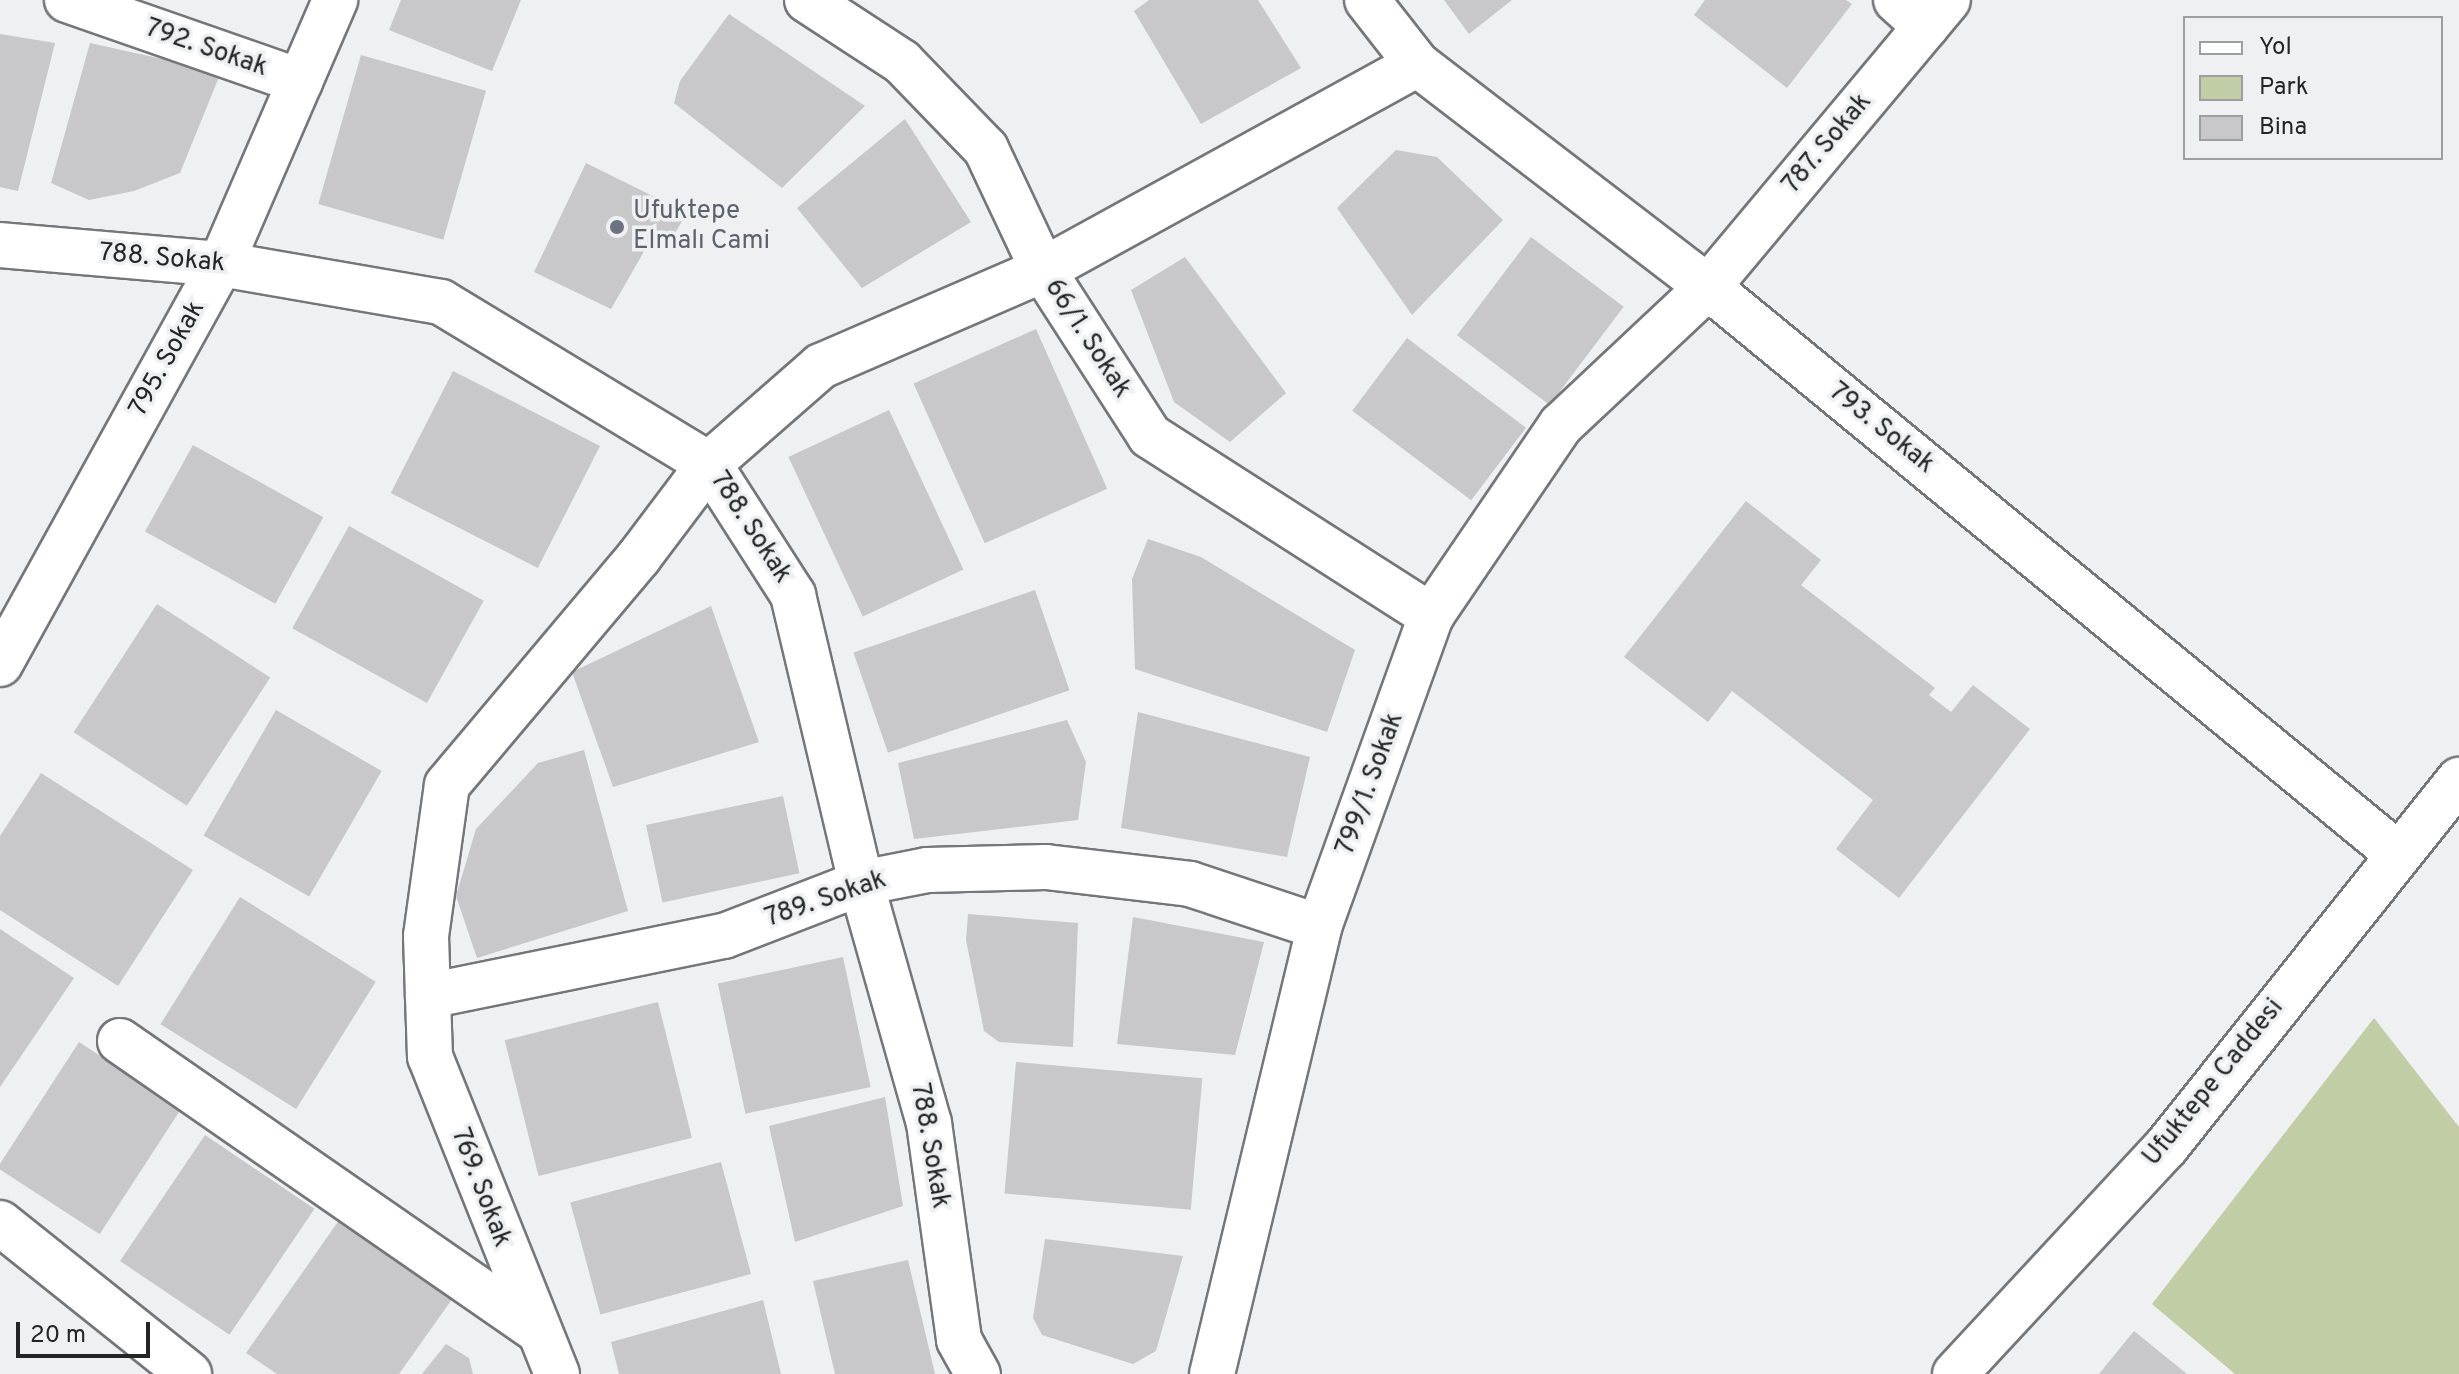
<!DOCTYPE html>
<html>
<head>
<meta charset="utf-8">
<style>
  body { margin:0 }
  #map { position:relative; width:2459px; height:1374px; overflow:hidden; background:#eff0f2; font-family:Overpass,sans-serif }
  div>[style] { position:absolute }
  .green>* { inset:0; background:#c0cda5 }
  .building>* { inset:0; background:#c8c7c9; transform-origin:0 0 }
  .roads { filter:drop-shadow(2px 0 #757678) drop-shadow(-2px 0 #757678) drop-shadow(0 2px #757678) drop-shadow(0 -2px #757678) }
  .minor>* { height:44px; margin:-22px; padding:0 22px; transform-origin:22px; border-radius:22px; background:#fff }
  .dots>* { width:22px; height:22px; translate:-50% -50%; box-sizing:border-box; border:4px solid #eff0f2; border-radius:50% }
  span { translate:-50% -50%; white-space:nowrap; text-align:center; line-height:1.15; -webkit-text-stroke:7px #eff0f2; paint-order:stroke }
  .street-label { font-size:26px; color:#232424 }
  .worship-label { font-size:26px; color:#5b616d }
  .left { translate:0 -50%; text-align:left }
  .legend { position:absolute; left:2183px; top:16px; width:260px; height:144px; box-sizing:border-box; background:#eff0f2; border:2px solid #9d9ea0; margin:0; padding:10px 14px; list-style:none; font-size:24px; color:#232424 }
  .legend li { display:flex; align-items:center; gap:16px; height:40px }
  .legend b { width:40px; border:2px solid #9d9ea0 }
  .scale { position:absolute; left:16px; top:1322px; width:134px; height:36px; box-sizing:border-box; border:4px solid #232424; border-top:0; padding-left:10px; font-size:24px; line-height:28px; white-space:nowrap; color:#232424; -webkit-text-stroke:6px #eff0f2; paint-order:stroke }
</style>
</head>
<body>
<div id="map">
  <div class="green">
    <i style="clip-path:polygon(2374px 1018px,2459px 1127px,2459px 1374px,2235px 1374px,2152px 1304px)"></i>
  </div>
  <div class="building">
    <i style="clip-path:polygon(401px 0,521px 0,492px 71px,389px 30px)"></i>
    <i style="clip-path:polygon(1149px 0,1258px 0,1301px 68px,1201px 124px,1134px 11px)"></i>
    <i style="clip-path:polygon(1444px 0,1512px 0,1469px 34px)"></i>
    <i style="clip-path:polygon(1705px 0,1846px 0,1852px 4px,1787px 88px,1694px 15px)"></i>
    <i style="clip-path:polygon(729px 14px,865px 106px,782px 188px,674px 103px,680px 81px)"></i>
    <i style="clip-path:polygon(0 34px,55px 43px,18px 191px,0 187px)"></i>
    <i style="clip-path:polygon(90px 43px,221px 72px,180px 173px,134px 191px,89px 200px,51px 183px)"></i>
    <i style="left:361px;top:55px;width:130px;height:155px;rotate:16deg"></i>
    <i style="clip-path:polygon(905px 119px,971px 222px,862px 288px,797px 208px)"></i>
    <i style="clip-path:polygon(1396px 150px,1437px 157px,1503px 220px,1412px 315px,1337px 208px)"></i>
    <i style="clip-path:polygon(586px 163px,687px 213px,666px 248px,650px 241px,611px 309px,534px 272px)"></i>
    <i style="left:1531px;top:237px;width:116px;height:123px;rotate:37deg"></i>
    <i style="clip-path:polygon(1185px 257px,1286px 393px,1230px 442px,1174px 402px,1131px 290px)"></i>
    <i style="left:1036px;top:329px;width:175px;height:134px;rotate:66deg"></i>
    <i style="left:1407px;top:338px;width:149px;height:91px;rotate:37deg"></i>
    <i style="left:453px;top:371px;width:165px;height:137px;rotate:27deg"></i>
    <i style="left:889px;top:410px;width:176px;height:111px;rotate:65deg"></i>
    <i style="left:193px;top:445px;width:149px;height:99px;rotate:29deg"></i>
    <i style="clip-path:polygon(1746px 501px,1821px 560px,1801px 585px,1935px 688px,1929px 695px,1951px 712px,1973px 685px,2030px 729px,1899px 898px,1836px 849px,1873px 800px,1732px 691px,1708px 722px,1624px 657px)"></i>
    <i style="left:349px;top:526px;width:154px;height:117px;rotate:29deg"></i>
    <i style="clip-path:polygon(1148px 539px,1201px 557px,1355px 650px,1327px 732px,1135px 669px,1132px 579px)"></i>
    <i style="left:1035px;top:590px;width:106px;height:192px;rotate:71deg"></i>
    <i style="left:157px;top:604px;width:135px;height:153px;rotate:33deg"></i>
    <i style="clip-path:polygon(711px 606px,759px 742px,613px 787px,572px 672px)"></i>
    <i style="left:276px;top:710px;width:122px;height:145px;rotate:30deg"></i>
    <i style="clip-path:polygon(1138px 712px,1310px 757px,1287px 857px,1121px 828px)"></i>
    <i style="clip-path:polygon(1067px 720px,1086px 762px,1078px 820px,914px 839px,898px 763px)"></i>
    <i style="clip-path:polygon(584px 750px,628px 911px,477px 958px,456px 896px,476px 829px,538px 763px)"></i>
    <i style="clip-path:polygon(41px 773px,193px 870px,118px 986px,0 910px,0 836px)"></i>
    <i style="left:783px;top:796px;width:79px;height:140px;rotate:78deg"></i>
    <i style="left:240px;top:897px;width:160px;height:150px;rotate:32deg"></i>
    <i style="clip-path:polygon(968px 914px,1078px 923px,1073px 1047px,999px 1042px,984px 1031px,966px 940px)"></i>
    <i style="clip-path:polygon(1133px 917px,1264px 942px,1235px 1055px,1117px 1044px)"></i>
    <i style="clip-path:polygon(0 929px,74px 978px,0 1087px)"></i>
    <i style="left:843px;top:957px;width:133px;height:128px;rotate:78deg"></i>
    <i style="left:658px;top:1002px;width:140px;height:158px;rotate:76deg"></i>
    <i style="left:79px;top:1042px;width:122px;height:150px;rotate:33deg"></i>
    <i style="left:1016px;top:1062px;width:187px;height:132px;rotate:5deg"></i>
    <i style="clip-path:polygon(885px 1097px,903px 1206px,795px 1242px,769px 1126px)"></i>
    <i style="left:205px;top:1135px;width:132px;height:152px;rotate:34deg"></i>
    <i style="left:721px;top:1162px;width:116px;height:156px;rotate:75deg"></i>
    <i style="clip-path:polygon(342px 1216px,455px 1295px,399px 1374px,277px 1374px,246px 1353px)"></i>
    <i style="clip-path:polygon(1045px 1239px,1183px 1256px,1156px 1351px,1133px 1364px,1042px 1335px,1033px 1318px)"></i>
    <i style="clip-path:polygon(908px 1260px,935px 1374px,835px 1374px,813px 1281px)"></i>
    <i style="clip-path:polygon(763px 1300px,781px 1374px,619px 1374px,611px 1342px)"></i>
    <i style="clip-path:polygon(2134px 1331px,2187px 1374px,2099px 1374px)"></i>
    <i style="clip-path:polygon(446px 1344px,469px 1358px,473px 1374px,422px 1374px)"></i>
  </div>
  <div class="roads">
    <div class="minor">
      <i style="left:67px;top:0;width:247px;rotate:19.2deg"></i>
      <i style="left:807px;top:0;width:113px;rotate:33.1deg"></i>
      <i style="left:902px;top:62px;width:121px;rotate:46deg"></i>
      <i style="left:986px;top:149px;width:134px;rotate:64.8deg"></i>
      <i style="left:1043px;top:270px;width:197px;rotate:57.2deg"></i>
      <i style="left:1150px;top:436px;width:334px;rotate:32.6deg"></i>
      <i style="left:1367px;top:0;width:81px;rotate:52deg"></i>
      <i style="left:1417px;top:64px;width:367px;rotate:37.5deg"></i>
      <i style="left:1708px;top:287px;width:894px;rotate:39.42deg"></i>
      <i style="left:1896px;top:0;width:40px;rotate:42deg"></i>
      <i style="left:0;top:245px;width:222px;rotate:4.9deg"></i>
      <i style="left:221px;top:264px;width:223px;rotate:9.8deg"></i>
      <i style="left:441px;top:302px;width:313px;rotate:31.2deg"></i>
      <i style="left:709px;top:464px;width:156px;rotate:57.3deg"></i>
      <i style="left:793px;top:595px;width:296px;rotate:76.7deg"></i>
      <i style="left:861px;top:883px;width:249px;rotate:74.2deg"></i>
      <i style="left:929px;top:1123px;width:219px;rotate:82.1deg"></i>
      <i style="left:959px;top:1340px;width:39px;rotate:61deg"></i>
      <i style="left:0;top:664px;width:457px;rotate:-61.1deg"></i>
      <i style="left:221px;top:264px;width:288px;rotate:-66.6deg"></i>
      <i style="left:428px;top:996px;width:302px;rotate:-11.5deg"></i>
      <i style="left:724px;top:936px;width:147px;rotate:-21.1deg"></i>
      <i style="left:861px;top:883px;width:67px;rotate:-11.1deg"></i>
      <i style="left:927px;top:870px;width:119px;rotate:-1.4deg"></i>
      <i style="left:1046px;top:867px;width:145px;rotate:6.7deg"></i>
      <i style="left:1190px;top:884px;width:136px;rotate:18.4deg"></i>
      <i style="left:120px;top:1041px;width:507px;rotate:34.72deg"></i>
      <i style="left:0;top:1223px;width:242px;rotate:38.6deg"></i>
      <i style="left:557px;top:1374px;width:341px;rotate:-111.8deg"></i>
      <i style="left:430px;top:1057px;width:121px;rotate:-91.9deg"></i>
      <i style="left:426px;top:936px;width:152px;rotate:-82.1deg"></i>
      <i style="left:447px;top:785px;width:298px;rotate:-49.9deg"></i>
      <i style="left:639px;top:557px;width:116px;rotate:-53deg"></i>
      <i style="left:709px;top:464px;width:149px;rotate:-41.2deg"></i>
      <i style="left:821px;top:366px;width:242px;rotate:-23.4deg"></i>
      <i style="left:1043px;top:270px;width:427px;rotate:-28.8deg"></i>
      <i style="left:1212px;top:1374px;width:460px;rotate:-76.5deg"></i>
      <i style="left:1319px;top:927px;width:331px;rotate:-70.2deg"></i>
      <i style="left:1431px;top:616px;width:231px;rotate:-55.8deg"></i>
      <i style="left:1561px;top:425px;width:202px;rotate:-43.2deg"></i>
      <i style="left:1708px;top:287px;width:374px;rotate:-50.1deg"></i>
      <i style="left:1955px;top:1374px;width:310px;rotate:-47.1deg"></i>
      <i style="left:2166px;top:1147px;width:470px;rotate:-51.4deg"></i>
    </div>
  </div>
  <div class="dots">
    <i style="left:617px;top:227px;background:#6b7280"></i>
  </div>
  <div class="street-label">
    <span style="left:206px;top:49px;rotate:19deg">792. Sokak</span>
    <span style="left:1828px;top:144px;rotate:-50deg">787. Sokak</span>
    <span style="left:162px;top:259px;rotate:5deg">788. Sokak</span>
    <span style="left:1087px;top:339px;rotate:57deg">66/1. Sokak</span>
    <span style="left:168px;top:359px;rotate:-61deg">795. Sokak</span>
    <span style="left:1881px;top:429px;rotate:39deg">793. Sokak</span>
    <span style="left:750px;top:528px;rotate:57deg">788. Sokak</span>
    <span style="left:1371px;top:784px;rotate:-70deg">799/1. Sokak</span>
    <span style="left:826px;top:900px;rotate:-19deg">789. Sokak</span>
    <span style="left:2214px;top:1083px;rotate:-51deg">Ufuktepe Caddesi</span>
    <span style="left:929px;top:1146px;rotate:80deg">788. Sokak</span>
    <span style="left:480px;top:1188px;rotate:69deg">769. Sokak</span>
  </div>
  <div class="worship-label">
    <span class="left" style="left:633px;top:227px">Ufuktepe<br>Elmalı Cami</span>
  </div>
  <ul class="legend">
  <li><b style="height:10px;background:#fff"></b>Yol</li>
  <li><b style="height:22px;background:#c0cda5"></b>Park</li>
  <li><b style="height:22px;background:#c8c7c9"></b>Bina</li>
  </ul>
  <div class="scale">20 m</div>
</div>
</body>
</html>
